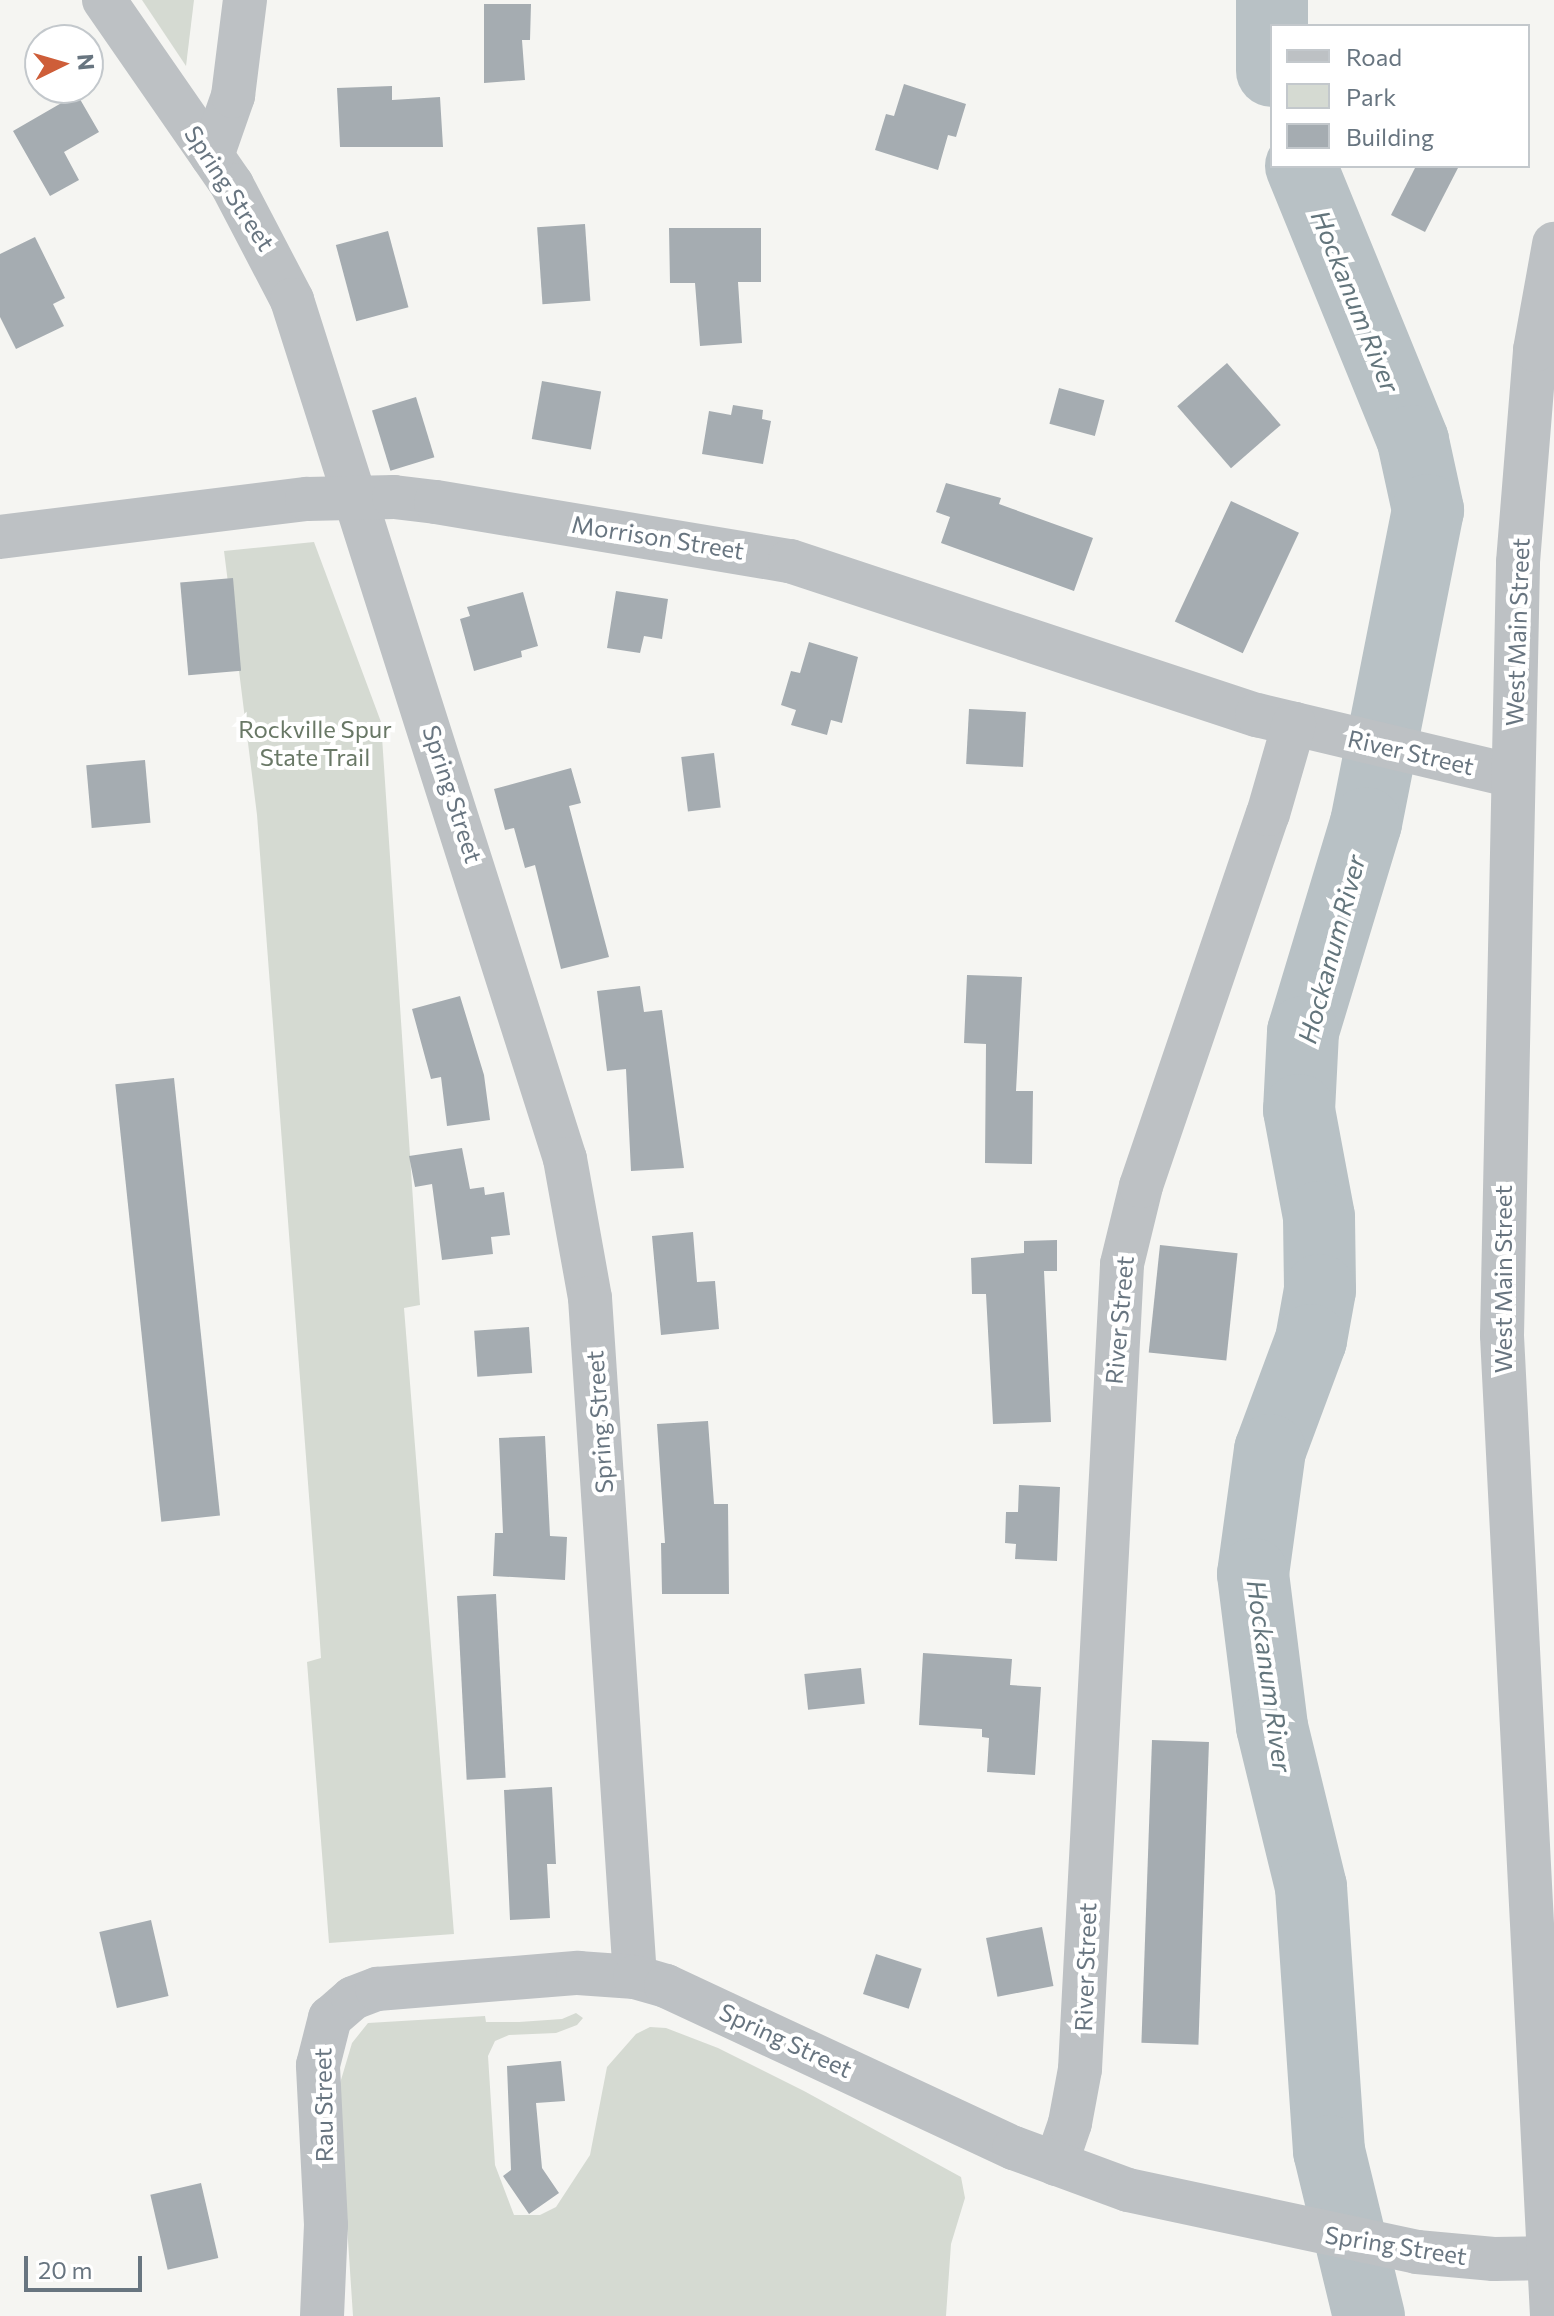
<!DOCTYPE html>
<html>
<head>
<meta charset="utf-8">
<style>
  body { margin:0 }
  #map { position:relative; width:1554px; height:2316px; overflow:hidden; background:#f5f5f2; font-family:Commissioner,sans-serif }
  div>[style] { position:absolute }
  .green>* { inset:0; background:#d5dad2 }
  .river>* { height:72px; margin:-36px; padding:0 36px; transform-origin:36px; border-radius:36px; background:#b8c1c5 }
  .building>* { inset:0; background:#a5acb1; transform-origin:0 0 }
  .minor>* { height:44px; margin:-22px; padding:0 22px; transform-origin:22px; border-radius:22px; background:#bdc1c4 }
  span { translate:-50% -50%; white-space:nowrap; text-align:center; line-height:1.15; -webkit-text-stroke:8px #fff; paint-order:stroke }
  .street-label { font-size:24px; color:#687580 }
  .park-label { font-size:24px; color:#697866 }
  .water-label { font-size:26px; color:#63757c; font-style:italic }
  .legend { position:absolute; left:1270px; top:24px; width:260px; height:144px; box-sizing:border-box; background:#fff; border:2px solid #c3c8cc; margin:0; padding:10px 14px; list-style:none; font-size:24px; color:#687580 }
  .legend li { display:flex; align-items:center; gap:16px; height:40px }
  .legend b { width:40px; border:2px solid #c3c8cc }
  .north { position:absolute; left:24px; top:24px; width:80px; height:80px; box-sizing:border-box; background:#fff; border:2px solid #c3c8cc; border-radius:50%; rotate:85deg; font-size:22px; font-weight:700; line-height:32px; text-align:center; color:#687580 }
  .north::after { content:''; display:block; margin:auto; width:28px; height:36px; background:#ce5e39; clip-path:polygon(50% 0,100% 100%,50% 72%,0 100%) }
  .scale { position:absolute; left:24px; top:2256px; width:118px; height:36px; box-sizing:border-box; border:4px solid #687580; border-top:0; padding-left:10px; font-size:24px; line-height:28px; white-space:nowrap; color:#687580; -webkit-text-stroke:6px #fff; paint-order:stroke }
</style>
</head>
<body>
<div id="map">
  <div class="green">
    <i style="clip-path:polygon(142px 0,194px 0,186px 66px)"></i>
    <i style="clip-path:polygon(314px 542px,381px 722px,420px 1305px,404px 1308px,454px 1934px,329px 1943px,307px 1662px,321px 1658px,318px 1614px,257px 815px,224px 551px)"></i>
    <i style="clip-path:polygon(576px 2013px,583px 2018px,577px 2025px,556px 2033px,509px 2035px,495px 2041px,488px 2056px,495px 2165px,514px 2215px,540px 2215px,556px 2207px,590px 2155px,607px 2067px,636px 2034px,650px 2027px,666px 2028px,718px 2048px,804px 2091px,961px 2177px,965px 2198px,951px 2244px,946px 2316px,353px 2316px,338px 2090px,352px 2043px,368px 2023px,485px 2016px,486px 2022px,519px 2022px,562px 2019px)"></i>
  </div>
  <div class="river">
    <i style="left:1272px;top:71px;width:71px;rotate:-90deg"></i>
    <i style="left:1301px;top:166px;width:297px;rotate:67.8deg"></i>
    <i style="left:1413px;top:441px;width:71px;rotate:77.7deg"></i>
    <i style="left:1428px;top:510px;width:319px;rotate:101.2deg"></i>
    <i style="left:1366px;top:823px;width:218px;rotate:106.8deg"></i>
    <i style="left:1303px;top:1032px;width:78px;rotate:92.9deg"></i>
    <i style="left:1299px;top:1110px;width:109px;rotate:79.4deg"></i>
    <i style="left:1319px;top:1217px;width:73px;rotate:89.2deg"></i>
    <i style="left:1320px;top:1290px;width:51px;rotate:100.2deg"></i>
    <i style="left:1311px;top:1340px;width:117px;rotate:110.4deg"></i>
    <i style="left:1270px;top:1450px;width:125px;rotate:97.8deg"></i>
    <i style="left:1253px;top:1574px;width:154px;rotate:82.9deg"></i>
    <i style="left:1272px;top:1727px;width:165px;rotate:76.3deg"></i>
    <i style="left:1311px;top:1887px;width:265px;rotate:86.1deg"></i>
    <i style="left:1329px;top:2151px;width:170px;rotate:76.4deg"></i>
  </div>
  <div class="building">
    <i style="clip-path:polygon(484px 4px,531px 4px,530px 40px,522px 40px,525px 80px,484px 83px)"></i>
    <i style="clip-path:polygon(904px 84px,966px 104px,956px 137px,948px 135px,938px 170px,875px 150px,886px 114px,894px 116px)"></i>
    <i style="clip-path:polygon(392px 86px,392px 100px,440px 97px,443px 147px,340px 147px,337px 88px)"></i>
    <i style="clip-path:polygon(77px 94px,99px 132px,64px 152px,79px 180px,50px 196px,13px 131px)"></i>
    <i style="clip-path:polygon(1416px 166px,1459px 166px,1425px 232px,1391px 215px)"></i>
    <i style="left:585px;top:224px;width:77px;height:48px;rotate:86deg"></i>
    <i style="clip-path:polygon(669px 228px,761px 228px,761px 282px,738px 282px,742px 343px,700px 346px,695px 283px,670px 283px)"></i>
    <i style="left:388px;top:231px;width:79px;height:54px;rotate:75deg"></i>
    <i style="clip-path:polygon(35px 237px,65px 298px,53px 304px,64px 326px,16px 349px,0 317px,0 254px)"></i>
    <i style="left:1227px;top:363px;width:82px;height:66px;rotate:49deg"></i>
    <i style="left:542px;top:381px;width:60px;height:59px;rotate:10deg"></i>
    <i style="left:1059px;top:388px;width:47px;height:37px;rotate:15deg"></i>
    <i style="left:416px;top:397px;width:63px;height:46px;rotate:73deg"></i>
    <i style="clip-path:polygon(733px 405px,763px 410px,762px 419px,771px 421px,763px 464px,702px 454px,709px 411px,731px 415px)"></i>
    <i style="clip-path:polygon(946px 483px,1001px 498px,999px 504px,1093px 538px,1074px 591px,941px 543px,950px 517px,936px 512px)"></i>
    <i style="left:1231px;top:501px;width:75px;height:133px;rotate:25deg"></i>
    <i style="left:233px;top:578px;width:93px;height:53px;rotate:85deg"></i>
    <i style="clip-path:polygon(616px 591px,668px 599px,662px 639px,644px 636px,640px 653px,607px 648px)"></i>
    <i style="clip-path:polygon(523px 592px,538px 646px,521px 651px,522px 657px,474px 671px,460px 619px,470px 616px,467px 607px)"></i>
    <i style="clip-path:polygon(809px 642px,858px 657px,842px 723px,831px 720px,827px 735px,791px 725px,796px 710px,781px 705px,791px 671px,800px 673px)"></i>
    <i style="left:969px;top:709px;width:57px;height:55px;rotate:3deg"></i>
    <i style="left:714px;top:753px;width:55px;height:33px;rotate:83deg"></i>
    <i style="left:145px;top:760px;width:63px;height:59px;rotate:85deg"></i>
    <i style="clip-path:polygon(571px 768px,581px 803px,569px 806px,609px 957px,561px 969px,535px 865px,525px 868px,514px 828px,505px 830px,494px 789px)"></i>
    <i style="clip-path:polygon(967px 975px,1022px 977px,1016px 1091px,1033px 1091px,1032px 1164px,985px 1163px,986px 1044px,964px 1043px)"></i>
    <i style="clip-path:polygon(640px 986px,644px 1012px,662px 1010px,684px 1168px,631px 1171px,626px 1069px,607px 1071px,597px 991px)"></i>
    <i style="clip-path:polygon(460px 996px,484px 1075px,490px 1120px,447px 1126px,441px 1077px,431px 1079px,412px 1009px)"></i>
    <i style="left:174px;top:1078px;width:440px;height:59px;rotate:84deg"></i>
    <i style="clip-path:polygon(462px 1148px,470px 1189px,484px 1187px,485px 1195px,504px 1192px,510px 1235px,491px 1237px,493px 1254px,442px 1260px,432px 1184px,415px 1187px,409px 1156px)"></i>
    <i style="clip-path:polygon(693px 1232px,697px 1282px,715px 1281px,719px 1329px,661px 1335px,652px 1236px)"></i>
    <i style="clip-path:polygon(1057px 1240px,1057px 1271px,1044px 1271px,1051px 1422px,993px 1424px,986px 1294px,972px 1294px,971px 1258px,1024px 1253px,1024px 1241px)"></i>
    <i style="left:1160px;top:1245px;width:78px;height:108px;rotate:6deg"></i>
    <i style="left:529px;top:1327px;width:46px;height:55px;rotate:86deg"></i>
    <i style="clip-path:polygon(708px 1421px,714px 1504px,728px 1504px,729px 1594px,662px 1594px,661px 1543px,665px 1543px,657px 1424px)"></i>
    <i style="clip-path:polygon(545px 1436px,550px 1536px,567px 1537px,565px 1580px,493px 1576px,495px 1533px,503px 1533px,499px 1438px)"></i>
    <i style="clip-path:polygon(1019px 1485px,1060px 1487px,1057px 1561px,1015px 1559px,1016px 1544px,1005px 1543px,1006px 1512px,1018px 1512px)"></i>
    <i style="left:496px;top:1594px;width:184px;height:39px;rotate:87deg"></i>
    <i style="clip-path:polygon(923px 1653px,1012px 1659px,1010px 1685px,1041px 1687px,1035px 1775px,987px 1772px,989px 1738px,982px 1737px,982px 1729px,919px 1725px)"></i>
    <i style="left:861px;top:1668px;width:36px;height:57px;rotate:84deg"></i>
    <i style="left:1152px;top:1740px;width:57px;height:303px;rotate:2deg"></i>
    <i style="clip-path:polygon(552px 1787px,556px 1864px,547px 1864px,550px 1918px,510px 1920px,504px 1790px)"></i>
    <i style="left:151px;top:1920px;width:78px;height:53px;rotate:77deg"></i>
    <i style="left:1042px;top:1927px;width:60px;height:57px;rotate:79deg"></i>
    <i style="left:876px;top:1954px;width:48px;height:42px;rotate:18deg"></i>
    <i style="clip-path:polygon(561px 2061px,565px 2101px,536px 2103px,542px 2168px,559px 2193px,529px 2214px,503px 2176px,511px 2170px,507px 2066px)"></i>
    <i style="left:201px;top:2183px;width:77px;height:52px;rotate:77deg"></i>
  </div>
  <div class="minor">
    <i style="left:104px;top:0;width:225px;rotate:55.3deg"></i>
    <i style="left:232px;top:185px;width:130px;rotate:62.4deg"></i>
    <i style="left:292px;top:300px;width:901px;rotate:72.37deg"></i>
    <i style="left:565px;top:1159px;width:141px;rotate:79.8deg"></i>
    <i style="left:590px;top:1298px;width:680px;rotate:86.21deg"></i>
    <i style="left:212px;top:156px;width:64px;rotate:-70.7deg"></i>
    <i style="left:233px;top:96px;width:97px;rotate:-82.9deg"></i>
    <i style="left:0;top:537px;width:309px;rotate:-7.1deg"></i>
    <i style="left:307px;top:499px;width:87px;rotate:-1.3deg"></i>
    <i style="left:394px;top:497px;width:42px;rotate:6.8deg"></i>
    <i style="left:436px;top:502px;width:359px;rotate:9.5deg"></i>
    <i style="left:790px;top:561px;width:492px;rotate:18.3deg"></i>
    <i style="left:1257px;top:715px;width:263px;rotate:13.4deg"></i>
    <i style="left:1056px;top:2164px;width:43px;rotate:-71.1deg"></i>
    <i style="left:1070px;top:2123px;width:55px;rotate:-79.5deg"></i>
    <i style="left:1080px;top:2069px;width:806px;rotate:-87.01deg"></i>
    <i style="left:1122px;top:1264px;width:80px;rotate:-76.3deg"></i>
    <i style="left:1141px;top:1186px;width:393px;rotate:-71.2deg"></i>
    <i style="left:1268px;top:814px;width:94px;rotate:-73.9deg"></i>
    <i style="left:322px;top:2316px;width:91px;rotate:-87.5deg"></i>
    <i style="left:326px;top:2225px;width:160px;rotate:-92.9deg"></i>
    <i style="left:318px;top:2065px;width:49px;rotate:-75.7deg"></i>
    <i style="left:330px;top:2018px;width:30px;rotate:-41deg"></i>
    <i style="left:353px;top:1998px;width:26px;rotate:-21deg"></i>
    <i style="left:377px;top:1989px;width:202px;rotate:-4.6deg"></i>
    <i style="left:578px;top:1973px;width:57px;rotate:4deg"></i>
    <i style="left:635px;top:1977px;width:32px;rotate:16deg"></i>
    <i style="left:666px;top:1986px;width:384px;rotate:25deg"></i>
    <i style="left:1014px;top:2148px;width:121px;rotate:20.2deg"></i>
    <i style="left:1128px;top:2190px;width:296px;rotate:12.1deg"></i>
    <i style="left:1417px;top:2252px;width:77px;rotate:5.2deg"></i>
    <i style="left:1494px;top:2259px;width:60px;rotate:-1deg"></i>
    <i style="left:1552px;top:2316px;width:982px;rotate:-92.92deg"></i>
    <i style="left:1502px;top:1335px;width:773px;rotate:-88.81deg"></i>
    <i style="left:1518px;top:562px;width:213px;rotate:-85.4deg"></i>
    <i style="left:1535px;top:350px;width:108px;rotate:-79.8deg"></i>
  </div>
  <div class="street-label">
    <span style="left:230px;top:188px;rotate:57deg">Spring Street</span>
    <span style="left:658px;top:537px;rotate:9deg">Morrison Street</span>
    <span style="left:1517px;top:632px;rotate:-88deg">West Main Street</span>
    <span style="left:1411px;top:752px;rotate:13deg">River Street</span>
    <span style="left:453px;top:794px;rotate:72deg">Spring Street</span>
    <span style="left:1503px;top:1279px;rotate:-90deg">West Main Street</span>
    <span style="left:1119px;top:1320px;rotate:-85deg">River Street</span>
    <span style="left:599px;top:1422px;rotate:-94deg">Spring Street</span>
    <span style="left:1085px;top:1967px;rotate:-88deg">River Street</span>
    <span style="left:786px;top:2040px;rotate:25deg">Spring Street</span>
    <span style="left:323px;top:2105px;rotate:-91deg">Rau Street</span>
    <span style="left:1396px;top:2245px;rotate:9deg">Spring Street</span>
  </div>
  <div class="park-label">
    <span style="left:315px;top:743px">Rockville Spur<br>State Trail</span>
  </div>
  <div class="water-label">
    <span style="left:1356px;top:301px;rotate:68deg">Hockanum River</span>
    <span style="left:1331px;top:949px;rotate:-75deg">Hockanum River</span>
    <span style="left:1270px;top:1676px;rotate:82deg">Hockanum River</span>
  </div>
  <ul class="legend">
  <li><b style="height:10px;background:#bdc1c4"></b>Road</li>
  <li><b style="height:22px;background:#d5dad2"></b>Park</li>
  <li><b style="height:22px;background:#a5acb1"></b>Building</li>
  </ul>
  <div class="north">N</div>
  <div class="scale">20 m</div>
</div>
</body>
</html>
